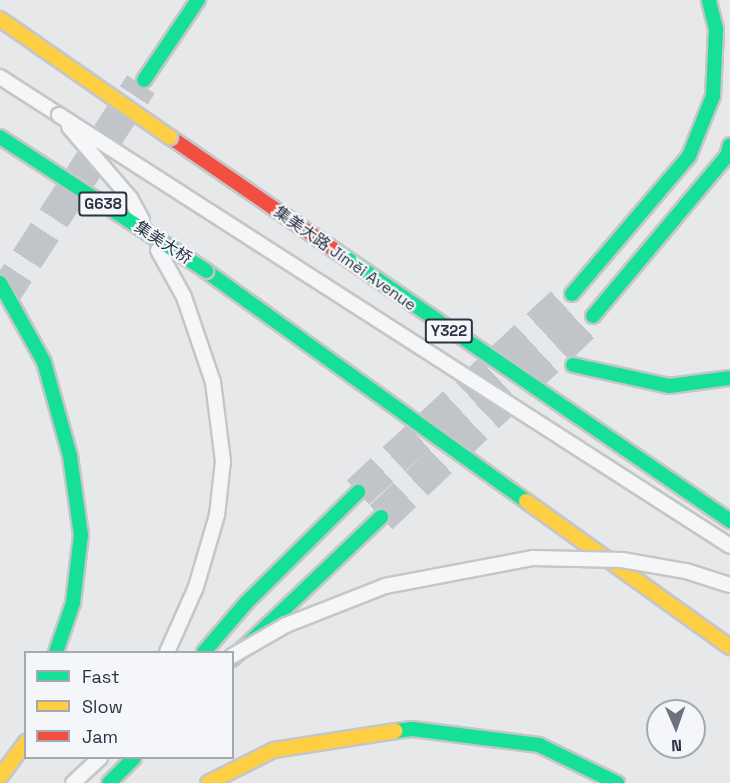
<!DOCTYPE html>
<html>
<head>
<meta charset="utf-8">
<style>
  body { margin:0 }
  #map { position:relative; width:730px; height:783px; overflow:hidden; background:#e6e8ea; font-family:"Space Grotesk","Noto Sans SC",sans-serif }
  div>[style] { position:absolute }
  .secondary-tunnel>* { height:33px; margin-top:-16.5px; transform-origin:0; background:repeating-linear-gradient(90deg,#c1c4c9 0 33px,transparent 0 49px) }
  .highway-tunnel>* { height:33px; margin-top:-16.5px; transform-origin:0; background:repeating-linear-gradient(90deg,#c1c4c9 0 33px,transparent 0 49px) }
  .roads { filter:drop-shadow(2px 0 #c4c6c8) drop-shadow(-2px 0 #c4c6c8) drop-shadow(0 2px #c4c6c8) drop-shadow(0 -2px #c4c6c8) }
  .lane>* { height:14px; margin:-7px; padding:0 7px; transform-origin:7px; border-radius:7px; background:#f5f6f7 }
  .fast>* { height:14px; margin:-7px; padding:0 7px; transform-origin:7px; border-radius:7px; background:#16e098 }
  .slow>* { height:14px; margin:-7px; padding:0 7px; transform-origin:7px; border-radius:7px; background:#ffcf43 }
  .jam>* { height:14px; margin:-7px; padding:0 7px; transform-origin:7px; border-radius:7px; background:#f24e42 }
  .bridges { filter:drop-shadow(2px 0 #c4c6c8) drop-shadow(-2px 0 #c4c6c8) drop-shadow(0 2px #c4c6c8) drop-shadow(0 -2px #c4c6c8) }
  .lane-bridge>* { height:14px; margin:-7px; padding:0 7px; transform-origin:7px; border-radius:7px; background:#f5f6f7 }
  .fast-bridge>* { height:14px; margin:-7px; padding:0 7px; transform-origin:7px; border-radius:7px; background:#16e098 }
  .slow-bridge>* { height:14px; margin:-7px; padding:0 7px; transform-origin:7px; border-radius:7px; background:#ffcf43 }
  span { translate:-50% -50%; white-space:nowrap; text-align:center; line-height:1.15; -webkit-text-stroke:4.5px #f4f6f9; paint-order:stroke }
  .shield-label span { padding:2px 4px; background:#f4f6f9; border:2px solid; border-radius:4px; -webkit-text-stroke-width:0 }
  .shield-label { font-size:15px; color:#2b3445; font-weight:700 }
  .street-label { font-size:16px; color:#2b3445 }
  .legend { position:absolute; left:24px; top:651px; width:210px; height:108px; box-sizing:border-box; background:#f4f6f9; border:2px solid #a4a8b1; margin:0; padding:8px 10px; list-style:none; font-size:18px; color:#2b3445 }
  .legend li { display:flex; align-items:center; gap:12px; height:30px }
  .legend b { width:30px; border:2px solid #a4a8b1 }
  .north { position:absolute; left:646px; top:699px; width:60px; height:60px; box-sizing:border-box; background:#f4f6f9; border:2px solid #a4a8b1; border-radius:50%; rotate:178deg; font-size:16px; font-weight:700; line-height:24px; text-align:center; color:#2b3445 }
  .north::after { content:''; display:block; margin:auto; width:21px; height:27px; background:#6c737f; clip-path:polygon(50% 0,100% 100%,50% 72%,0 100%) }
</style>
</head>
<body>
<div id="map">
  <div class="secondary-tunnel">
    <i style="left:0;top:300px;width:258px;rotate:-56.9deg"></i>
  </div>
  <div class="highway-tunnel">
    <i style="left:358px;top:492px;width:292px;rotate:-42.8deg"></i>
    <i style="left:381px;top:517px;width:292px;rotate:-43.5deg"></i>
  </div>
  <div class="roads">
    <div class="lane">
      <i style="left:0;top:77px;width:70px;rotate:32.8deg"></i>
      <i style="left:73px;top:783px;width:37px;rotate:-43deg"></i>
    </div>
    <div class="fast">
      <i style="left:144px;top:80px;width:97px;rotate:-56deg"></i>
      <i style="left:336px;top:251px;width:478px;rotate:34.4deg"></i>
      <i style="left:206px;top:271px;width:394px;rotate:35.7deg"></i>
      <i style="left:0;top:283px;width:90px;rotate:60.9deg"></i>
      <i style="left:44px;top:362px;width:98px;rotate:74.5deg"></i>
      <i style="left:70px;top:456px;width:80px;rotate:82.1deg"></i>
      <i style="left:81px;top:535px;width:68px;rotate:96.7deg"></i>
      <i style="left:73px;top:603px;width:52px;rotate:109.1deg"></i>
      <i style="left:572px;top:294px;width:181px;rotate:-49.7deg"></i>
      <i style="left:689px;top:156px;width:65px;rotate:-68.2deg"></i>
      <i style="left:713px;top:96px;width:67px;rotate:-87.4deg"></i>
      <i style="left:716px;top:29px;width:30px;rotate:-104deg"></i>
      <i style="left:593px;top:316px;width:209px;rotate:-50.1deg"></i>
      <i style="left:727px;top:156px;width:11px;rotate:-75deg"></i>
      <i style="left:573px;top:365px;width:98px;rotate:12.3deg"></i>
      <i style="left:669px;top:386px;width:62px;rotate:-7.5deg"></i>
      <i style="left:204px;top:652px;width:65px;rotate:-49.4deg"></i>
      <i style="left:246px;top:603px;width:158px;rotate:-44.7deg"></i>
      <i style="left:232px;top:659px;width:206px;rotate:-43.6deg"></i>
      <i style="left:396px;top:731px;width:16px;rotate:-7deg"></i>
      <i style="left:412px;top:729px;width:128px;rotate:7.2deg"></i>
      <i style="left:539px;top:745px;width:87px;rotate:26deg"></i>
      <i style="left:109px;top:783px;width:35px;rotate:-45deg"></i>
    </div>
    <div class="slow">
      <i style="left:526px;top:501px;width:251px;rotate:35.6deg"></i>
      <i style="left:0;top:777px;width:44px;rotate:-53.4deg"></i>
      <i style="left:208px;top:783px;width:74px;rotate:-26.6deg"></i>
      <i style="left:274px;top:750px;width:123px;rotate:-8.9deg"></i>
    </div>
    <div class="jam">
      <i style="left:170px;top:137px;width:201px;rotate:34.5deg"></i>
    </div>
  </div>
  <div class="bridges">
    <div class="lane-bridge">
      <i style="left:59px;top:115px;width:797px;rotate:32.71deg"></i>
      <i style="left:69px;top:127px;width:94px;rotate:49.3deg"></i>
      <i style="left:130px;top:198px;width:25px;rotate:61deg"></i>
      <i style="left:158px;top:250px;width:54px;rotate:61deg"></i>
      <i style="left:184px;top:297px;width:90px;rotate:71.2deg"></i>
      <i style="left:213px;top:382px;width:80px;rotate:82.8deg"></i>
      <i style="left:223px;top:461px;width:54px;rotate:96.3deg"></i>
      <i style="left:217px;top:515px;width:75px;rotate:106.3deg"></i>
      <i style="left:196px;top:587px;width:71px;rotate:114deg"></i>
      <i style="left:232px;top:656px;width:62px;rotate:-29.9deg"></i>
      <i style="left:286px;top:625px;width:106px;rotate:-21.5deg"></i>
      <i style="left:385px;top:586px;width:151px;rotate:-10.7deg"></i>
      <i style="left:533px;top:558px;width:89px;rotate:1.3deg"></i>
      <i style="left:622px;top:560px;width:65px;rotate:9.8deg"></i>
      <i style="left:686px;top:571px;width:46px;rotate:17.7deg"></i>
    </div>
    <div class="fast-bridge">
      <i style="left:0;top:137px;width:246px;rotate:33deg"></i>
    </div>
    <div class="slow-bridge">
      <i style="left:0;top:19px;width:207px;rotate:34.8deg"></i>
    </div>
  </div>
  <div class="shield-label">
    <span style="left:103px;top:204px">G638</span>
    <span style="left:449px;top:331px">Y322</span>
  </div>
  <div class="street-label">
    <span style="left:163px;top:243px;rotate:33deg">集美大桥</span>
    <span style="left:345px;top:259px;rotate:35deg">集美大路 Jíměi Avenue</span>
  </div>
  <ul class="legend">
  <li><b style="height:8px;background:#16e098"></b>Fast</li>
  <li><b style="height:8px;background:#ffcf43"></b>Slow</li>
  <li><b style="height:8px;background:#f24e42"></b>Jam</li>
  </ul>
  <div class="north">N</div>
</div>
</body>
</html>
